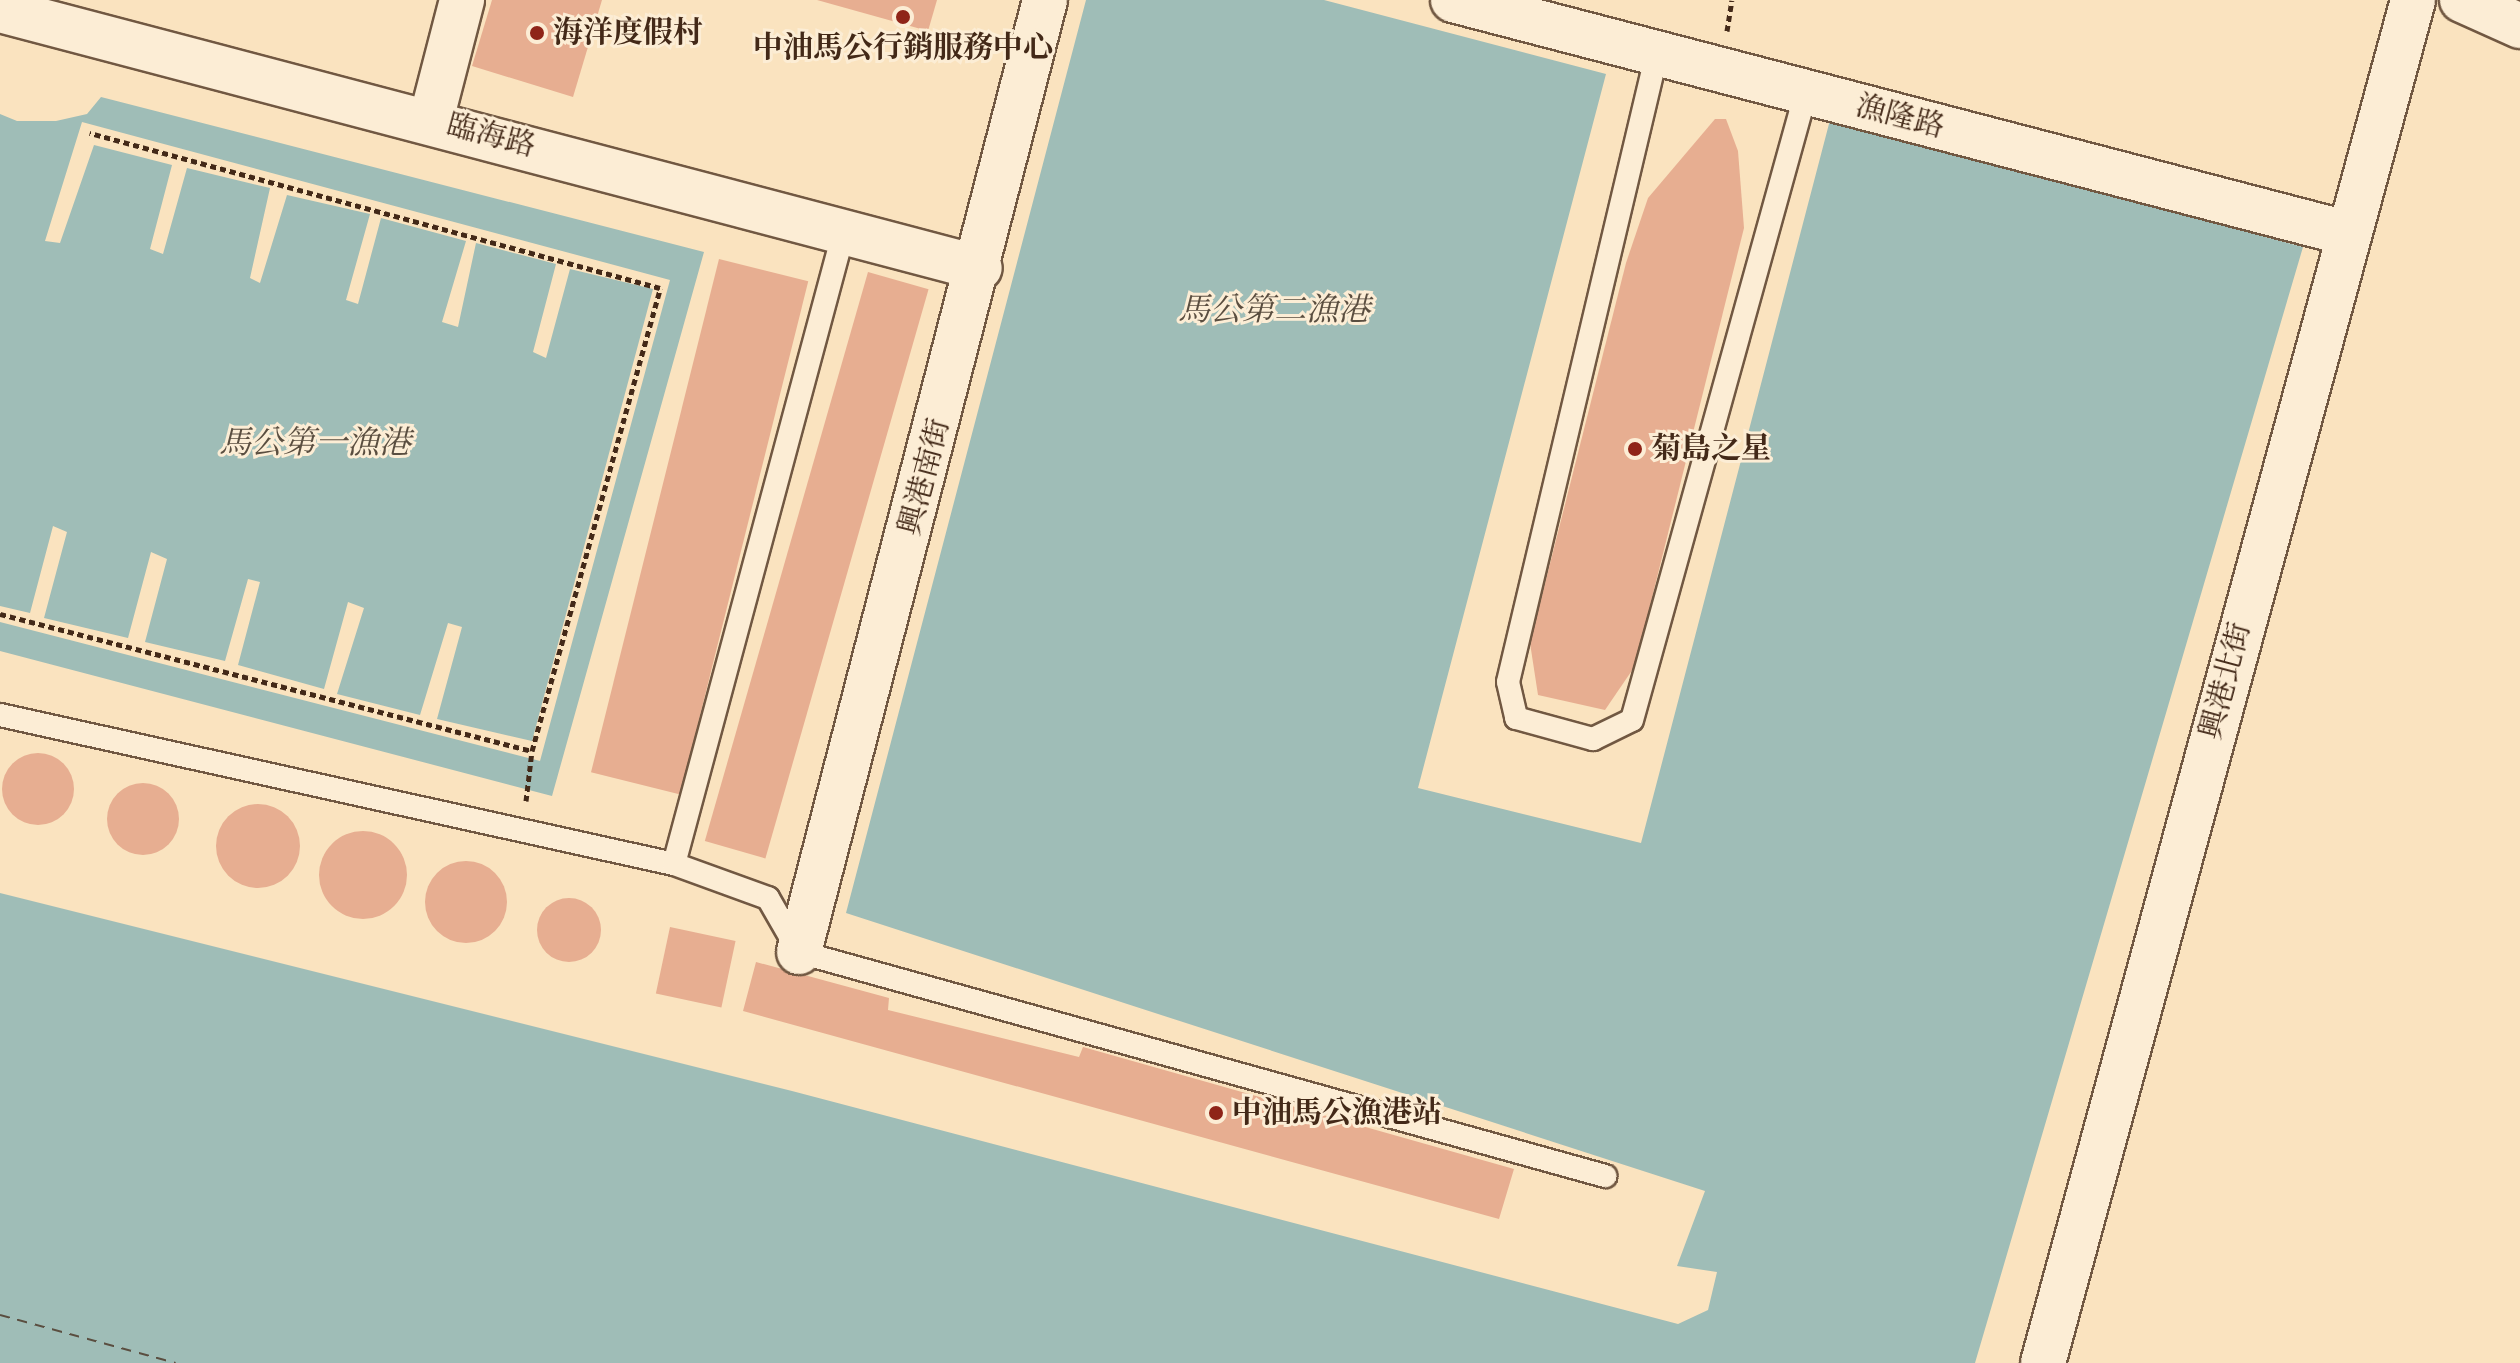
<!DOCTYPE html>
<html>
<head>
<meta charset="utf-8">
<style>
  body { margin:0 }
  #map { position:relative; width:2520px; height:1363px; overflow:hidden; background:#fae3bf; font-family:"IM FELL Double Pica","Noto Serif TC",serif }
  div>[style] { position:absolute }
  .water>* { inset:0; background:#9fbdb7 }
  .pier>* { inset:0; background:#fae3bf }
  .ferry>* { height:2px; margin-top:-1px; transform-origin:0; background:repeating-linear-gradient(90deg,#5a4e40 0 10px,transparent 0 18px) }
  .building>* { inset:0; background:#e7ae91; transform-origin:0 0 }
  .round { border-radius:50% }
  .path>* { height:5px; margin-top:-2.5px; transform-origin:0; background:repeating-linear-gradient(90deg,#432918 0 6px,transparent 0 10px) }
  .roads { filter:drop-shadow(2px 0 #715842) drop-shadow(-2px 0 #715842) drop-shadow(0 2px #715842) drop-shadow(0 -2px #715842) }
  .service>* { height:22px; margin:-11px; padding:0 11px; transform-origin:11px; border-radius:11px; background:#fcedd5 }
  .minor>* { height:44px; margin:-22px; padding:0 22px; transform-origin:22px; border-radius:22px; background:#fcedd5 }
  .dots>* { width:22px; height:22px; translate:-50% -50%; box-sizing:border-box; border:4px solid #fcedd5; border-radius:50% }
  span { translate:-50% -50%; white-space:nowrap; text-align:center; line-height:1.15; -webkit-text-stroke:6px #fcedd5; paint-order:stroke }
  .poi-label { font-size:30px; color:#432918; font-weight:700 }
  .left { translate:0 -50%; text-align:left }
  .street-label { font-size:30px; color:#432918 }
  .water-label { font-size:32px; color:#5a4e40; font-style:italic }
</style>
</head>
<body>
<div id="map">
  <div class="water">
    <i style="clip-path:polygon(1086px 0,1324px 0,1606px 74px,1418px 788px,1641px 843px,1830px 120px,2303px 247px,1975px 1363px,0 1363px,0 893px,792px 1091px,1678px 1324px,1708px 1310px,1717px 1272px,1677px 1266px,1705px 1191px,846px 913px)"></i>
    <i style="clip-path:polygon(101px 97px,704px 252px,552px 796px,0 651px,0 114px,17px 121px,56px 121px,87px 114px)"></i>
  </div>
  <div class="pier">
    <i style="clip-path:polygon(82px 122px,670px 280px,540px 761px,0 622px,0 606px,30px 613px,53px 526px,67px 532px,44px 618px,128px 638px,151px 552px,167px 559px,145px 642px,225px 661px,248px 579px,260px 582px,238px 665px,324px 689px,348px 602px,364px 608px,337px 694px,420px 715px,448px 623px,462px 627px,437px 719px,532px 741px,653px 289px,570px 269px,546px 358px,533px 352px,556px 264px,476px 243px,458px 327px,442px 322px,466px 241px,381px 218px,358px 304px,346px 300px,370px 214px,287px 195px,260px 283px,250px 278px,270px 188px,187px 168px,163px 254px,150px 249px,172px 165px,94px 145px,60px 243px,45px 241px)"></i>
  </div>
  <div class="ferry">
    <i style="left:0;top:1315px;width:182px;rotate:15.3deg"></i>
  </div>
  <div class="building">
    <i style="clip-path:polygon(492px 0,602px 0,573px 97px,472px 66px)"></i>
    <i style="clip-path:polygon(817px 0,937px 0,928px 31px)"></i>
    <i style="clip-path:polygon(1715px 119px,1726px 119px,1738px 151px,1744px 228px,1635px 666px,1605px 710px,1538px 695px,1530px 643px,1626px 263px,1648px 198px)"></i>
    <i style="left:719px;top:259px;width:92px;height:529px;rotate:14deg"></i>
    <i style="left:868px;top:272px;width:63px;height:592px;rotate:16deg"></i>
    <i class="round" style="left:2px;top:753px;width:72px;height:72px"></i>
    <i class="round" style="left:107px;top:783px;width:72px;height:72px"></i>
    <i class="round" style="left:216px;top:804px;width:84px;height:84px"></i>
    <i class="round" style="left:319px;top:831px;width:88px;height:88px"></i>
    <i class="round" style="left:425px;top:861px;width:82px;height:82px"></i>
    <i class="round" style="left:537px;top:898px;width:64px;height:64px"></i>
    <i style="left:670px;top:927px;width:67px;height:68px;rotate:12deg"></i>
    <i style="clip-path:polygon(756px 962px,889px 998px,888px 1010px,1079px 1057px,1083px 1047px,1514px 1169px,1499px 1219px,743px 1011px)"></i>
  </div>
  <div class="path">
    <i style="left:1727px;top:31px;width:31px;rotate:-81deg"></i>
    <i style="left:0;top:614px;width:549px;rotate:14.44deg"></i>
    <i style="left:532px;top:751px;width:480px;rotate:-74.5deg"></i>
    <i style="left:660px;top:288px;width:591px;rotate:-164.79deg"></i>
    <i style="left:526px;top:801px;width:50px;rotate:-83.2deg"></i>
  </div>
  <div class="roads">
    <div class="service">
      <i style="left:1657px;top:53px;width:646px;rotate:103.33deg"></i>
      <i style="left:1508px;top:682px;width:37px;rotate:77deg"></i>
      <i style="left:1516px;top:718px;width:80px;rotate:15.3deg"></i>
      <i style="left:1593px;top:739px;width:43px;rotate:-26deg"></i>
      <i style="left:1632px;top:720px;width:652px;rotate:-74.51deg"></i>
      <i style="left:0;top:715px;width:690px;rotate:12.47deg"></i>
      <i style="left:674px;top:864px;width:100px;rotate:19.9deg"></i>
      <i style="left:768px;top:898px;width:62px;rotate:60.1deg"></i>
      <i style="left:799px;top:952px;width:837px;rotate:15.53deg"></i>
      <i style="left:674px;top:864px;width:655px;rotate:-74.97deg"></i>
    </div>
    <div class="minor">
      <i style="left:1453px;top:0;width:923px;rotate:14.62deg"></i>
      <i style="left:2462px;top:0;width:64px;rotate:24.1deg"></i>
      <i style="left:0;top:10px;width:1013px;rotate:14.75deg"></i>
      <i style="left:431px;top:120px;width:124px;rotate:-75.5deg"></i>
      <i style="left:799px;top:952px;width:983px;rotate:-75.51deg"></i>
      <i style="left:2043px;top:1363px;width:1412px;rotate:-74.81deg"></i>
    </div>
  </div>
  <div class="dots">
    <i style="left:903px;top:17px;background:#8f2418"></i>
    <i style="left:537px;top:33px;background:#8f2418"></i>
    <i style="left:1635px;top:449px;background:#8f2418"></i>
    <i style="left:1216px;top:1113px;background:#8f2418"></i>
  </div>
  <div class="poi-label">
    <span class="left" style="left:553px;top:33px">海洋度假村</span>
    <span style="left:903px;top:48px">中油馬公行銷服務中心</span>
    <span class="left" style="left:1651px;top:449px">菊島之星</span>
    <span class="left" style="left:1232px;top:1113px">中油馬公漁港站</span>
  </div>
  <div class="street-label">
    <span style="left:1900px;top:117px;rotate:15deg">漁隆路</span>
    <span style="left:491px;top:136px;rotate:15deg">臨海路</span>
    <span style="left:925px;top:477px;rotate:-75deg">興港南街</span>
    <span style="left:2226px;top:681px;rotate:-75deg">興港北街</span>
  </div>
  <div class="water-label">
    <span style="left:1274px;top:310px">馬公第二漁港</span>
    <span style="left:315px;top:443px">馬公第一漁港</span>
  </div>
</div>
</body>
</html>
